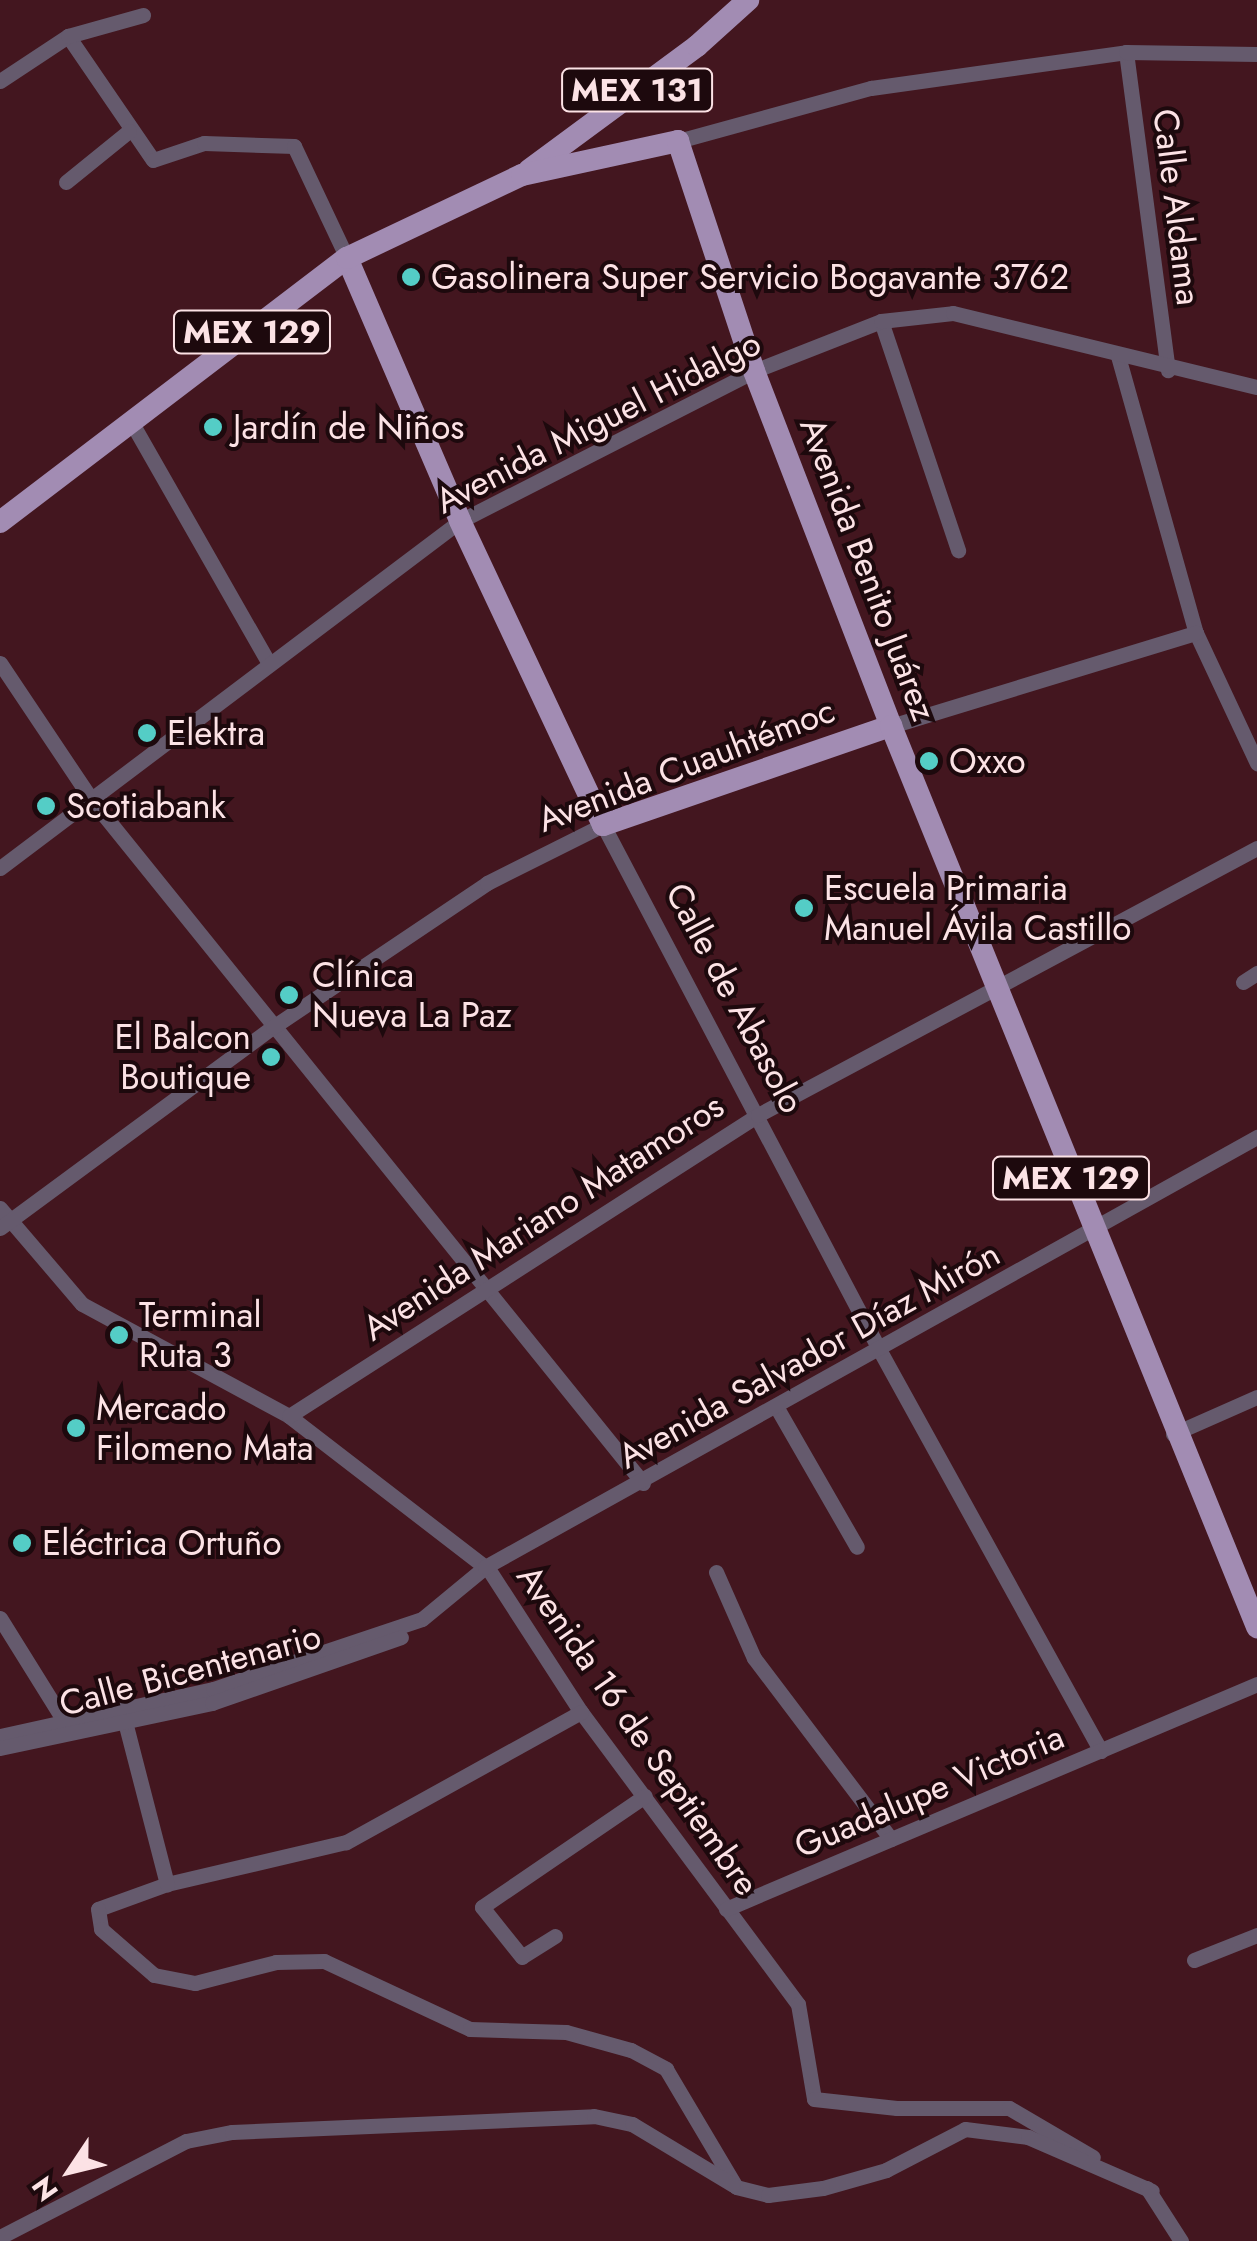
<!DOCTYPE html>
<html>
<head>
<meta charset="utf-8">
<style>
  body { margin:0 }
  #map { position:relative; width:1257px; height:2241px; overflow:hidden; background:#43161f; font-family:Jost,sans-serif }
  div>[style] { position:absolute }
  .street>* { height:15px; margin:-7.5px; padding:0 7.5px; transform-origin:7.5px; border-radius:7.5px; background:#655a6d }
  .primary>* { height:22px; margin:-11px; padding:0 11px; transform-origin:11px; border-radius:11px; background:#a28cb3 }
  .dots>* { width:28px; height:28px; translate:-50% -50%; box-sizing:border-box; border:5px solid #1d090d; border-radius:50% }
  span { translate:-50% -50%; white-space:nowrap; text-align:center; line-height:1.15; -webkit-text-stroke:8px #1d090d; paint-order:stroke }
  .shield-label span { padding:2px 8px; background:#1d090d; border:2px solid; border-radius:8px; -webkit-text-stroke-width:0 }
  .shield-label { font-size:32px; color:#fce2e5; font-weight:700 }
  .street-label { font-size:35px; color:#fce2e5 }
  .poi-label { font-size:35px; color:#fce2e5 }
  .left { translate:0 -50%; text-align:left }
  .right { translate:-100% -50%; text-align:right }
  .north { position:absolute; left:20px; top:2121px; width:100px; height:100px; -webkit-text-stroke:8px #1d090d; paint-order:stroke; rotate:235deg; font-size:28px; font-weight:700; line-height:40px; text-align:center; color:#fce2e5 }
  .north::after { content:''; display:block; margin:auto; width:35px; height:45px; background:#fce2e5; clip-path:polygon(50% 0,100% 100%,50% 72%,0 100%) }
</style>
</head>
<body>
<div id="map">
  <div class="street">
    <i style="left:68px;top:36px;width:150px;rotate:55.6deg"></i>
    <i style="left:153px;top:160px;width:54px;rotate:-18.4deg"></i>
    <i style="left:204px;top:143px;width:90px;rotate:1.9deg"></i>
    <i style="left:294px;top:146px;width:124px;rotate:64.7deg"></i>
    <i style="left:1126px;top:52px;width:321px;rotate:82.5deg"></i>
    <i style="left:0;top:81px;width:82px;rotate:-33.5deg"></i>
    <i style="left:68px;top:36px;width:78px;rotate:-15.6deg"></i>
    <i style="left:678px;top:141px;width:200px;rotate:-15.4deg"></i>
    <i style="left:871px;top:88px;width:258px;rotate:-8deg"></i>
    <i style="left:1126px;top:52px;width:131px;rotate:0.9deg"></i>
    <i style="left:66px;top:182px;width:81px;rotate:-39deg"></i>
    <i style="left:881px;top:321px;width:242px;rotate:71.4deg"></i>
    <i style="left:1118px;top:356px;width:288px;rotate:74.3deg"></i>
    <i style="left:1196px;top:633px;width:144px;rotate:64.9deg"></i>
    <i style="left:133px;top:425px;width:274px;rotate:60.3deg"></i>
    <i style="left:0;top:663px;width:164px;rotate:56.2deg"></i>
    <i style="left:91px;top:799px;width:879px;rotate:51.1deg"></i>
    <i style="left:891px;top:726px;width:319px;rotate:-17deg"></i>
    <i style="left:0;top:868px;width:576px;rotate:-37.03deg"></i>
    <i style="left:460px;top:521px;width:330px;rotate:-27deg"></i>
    <i style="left:754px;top:371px;width:136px;rotate:-21.5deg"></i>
    <i style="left:881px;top:321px;width:72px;rotate:-6.3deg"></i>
    <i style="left:953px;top:313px;width:313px;rotate:13.7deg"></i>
    <i style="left:1243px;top:982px;width:17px;rotate:-33deg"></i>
    <i style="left:0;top:1208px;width:126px;rotate:49.5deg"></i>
    <i style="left:82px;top:1304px;width:235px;rotate:28.4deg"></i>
    <i style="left:289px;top:1416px;width:252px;rotate:37.6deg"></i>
    <i style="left:489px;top:1570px;width:169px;rotate:57.1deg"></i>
    <i style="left:581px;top:1712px;width:364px;rotate:53.4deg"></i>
    <i style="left:798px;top:2004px;width:96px;rotate:80.4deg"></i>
    <i style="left:814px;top:2099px;width:83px;rotate:6.2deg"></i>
    <i style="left:897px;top:2108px;width:112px"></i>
    <i style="left:1009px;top:2108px;width:97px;rotate:30.3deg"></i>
    <i style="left:0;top:1228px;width:339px;rotate:-36.4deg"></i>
    <i style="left:273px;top:1027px;width:258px;rotate:-33.9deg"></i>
    <i style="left:487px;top:883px;width:130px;rotate:-26.6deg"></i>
    <i style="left:603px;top:825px;width:594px;rotate:62.23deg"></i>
    <i style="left:880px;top:1351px;width:457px;rotate:61.1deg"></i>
    <i style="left:777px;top:1408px;width:160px;rotate:60.1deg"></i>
    <i style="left:289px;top:1416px;width:557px;rotate:-32.69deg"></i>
    <i style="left:758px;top:1115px;width:566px;rotate:-28.15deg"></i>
    <i style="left:1173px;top:1434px;width:92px;rotate:-23.8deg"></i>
    <i style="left:716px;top:1572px;width:94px;rotate:66.2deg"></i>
    <i style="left:754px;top:1658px;width:227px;rotate:52.9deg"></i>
    <i style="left:0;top:1618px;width:131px;rotate:58.1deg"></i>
    <i style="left:581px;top:1712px;width:269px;rotate:151deg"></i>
    <i style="left:346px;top:1842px;width:184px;rotate:166.8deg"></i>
    <i style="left:167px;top:1884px;width:73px;rotate:160.1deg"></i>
    <i style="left:98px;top:1909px;width:20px;rotate:81deg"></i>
    <i style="left:101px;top:1929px;width:70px;rotate:41deg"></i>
    <i style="left:154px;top:1975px;width:42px;rotate:11deg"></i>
    <i style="left:195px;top:1983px;width:84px;rotate:-14.5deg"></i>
    <i style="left:276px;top:1962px;width:48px;rotate:-1.2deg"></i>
    <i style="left:324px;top:1961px;width:161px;rotate:25deg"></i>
    <i style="left:470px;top:2029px;width:96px;rotate:1.8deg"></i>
    <i style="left:566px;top:2032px;width:67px;rotate:15.5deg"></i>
    <i style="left:631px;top:2050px;width:40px;rotate:28deg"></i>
    <i style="left:666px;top:2069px;width:137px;rotate:59.3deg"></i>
    <i style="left:736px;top:2187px;width:33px;rotate:14deg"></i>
    <i style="left:768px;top:2195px;width:55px;rotate:-7.3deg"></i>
    <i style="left:823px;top:2188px;width:66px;rotate:-15.9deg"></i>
    <i style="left:886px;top:2170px;width:89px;rotate:-27.4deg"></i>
    <i style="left:965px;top:2129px;width:64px;rotate:7.2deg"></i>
    <i style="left:1028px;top:2137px;width:135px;rotate:23.5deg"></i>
    <i style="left:123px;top:1714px;width:176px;rotate:75.5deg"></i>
    <i style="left:0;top:1736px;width:218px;rotate:-12.4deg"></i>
    <i style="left:213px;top:1689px;width:220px;rotate:-18.5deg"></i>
    <i style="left:422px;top:1619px;width:82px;rotate:-39.5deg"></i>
    <i style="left:485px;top:1567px;width:884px;rotate:-29.12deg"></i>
    <i style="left:0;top:1748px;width:217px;rotate:-12deg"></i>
    <i style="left:212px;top:1703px;width:200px;rotate:-19.2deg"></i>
    <i style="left:726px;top:1909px;width:577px;rotate:-22.96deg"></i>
    <i style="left:555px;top:1936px;width:39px;rotate:148deg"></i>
    <i style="left:522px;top:1957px;width:64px;rotate:-128.7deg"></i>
    <i style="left:482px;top:1907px;width:197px;rotate:-34.3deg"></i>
    <i style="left:1194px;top:1960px;width:68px;rotate:-21.6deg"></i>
    <i style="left:1147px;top:2188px;width:63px;rotate:57.3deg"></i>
    <i style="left:0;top:2237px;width:209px;rotate:-27.3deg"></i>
    <i style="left:186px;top:2141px;width:47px;rotate:-11.1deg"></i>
    <i style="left:232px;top:2132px;width:362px;rotate:-2.5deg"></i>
    <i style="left:594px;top:2116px;width:39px;rotate:12deg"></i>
    <i style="left:632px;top:2124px;width:118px;rotate:31.1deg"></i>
  </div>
  <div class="primary">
    <i style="left:529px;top:170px;width:209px;rotate:-36.4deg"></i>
    <i style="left:697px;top:46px;width:69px;rotate:-42deg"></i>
    <i style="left:347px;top:258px;width:286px;rotate:66.7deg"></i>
    <i style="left:460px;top:521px;width:336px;rotate:64.8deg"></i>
    <i style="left:603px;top:825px;width:305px;rotate:-19deg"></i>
    <i style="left:0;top:522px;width:436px;rotate:-37.3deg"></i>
    <i style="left:347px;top:258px;width:194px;rotate:-25.4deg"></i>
    <i style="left:522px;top:175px;width:160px;rotate:-12.3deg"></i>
    <i style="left:678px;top:141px;width:242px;rotate:71.7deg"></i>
    <i style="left:754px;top:371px;width:381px;rotate:68.9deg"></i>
    <i style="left:891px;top:726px;width:973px;rotate:67.89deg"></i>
  </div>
  <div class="dots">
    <i style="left:411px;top:277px;background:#54cdc6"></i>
    <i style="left:213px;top:427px;background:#54cdc6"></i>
    <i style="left:147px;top:733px;background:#54cdc6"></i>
    <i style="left:929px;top:761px;background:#54cdc6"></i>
    <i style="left:46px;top:806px;background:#54cdc6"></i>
    <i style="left:804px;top:908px;background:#54cdc6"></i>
    <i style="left:289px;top:995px;background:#54cdc6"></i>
    <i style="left:271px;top:1057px;background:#54cdc6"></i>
    <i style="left:119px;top:1335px;background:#54cdc6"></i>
    <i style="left:76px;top:1428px;background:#54cdc6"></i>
    <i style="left:22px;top:1543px;background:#54cdc6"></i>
  </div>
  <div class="shield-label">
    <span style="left:637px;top:90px">MEX 131</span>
    <span style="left:252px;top:332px">MEX 129</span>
    <span style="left:1071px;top:1178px">MEX 129</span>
  </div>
  <div class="street-label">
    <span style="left:1177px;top:207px;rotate:83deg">Calle Aldama</span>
    <span style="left:598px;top:422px;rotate:-27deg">Avenida Miguel Hidalgo</span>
    <span style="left:868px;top:569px;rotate:69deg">Avenida Benito Juárez</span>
    <span style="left:686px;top:765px;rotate:-21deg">Avenida Cuauhtémoc</span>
    <span style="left:735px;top:998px;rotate:62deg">Calle de Abasolo</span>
    <span style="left:543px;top:1217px;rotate:-33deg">Avenida Mariano Matamoros</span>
    <span style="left:809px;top:1355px;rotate:-29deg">Avenida Salvador Díaz Mirón</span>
    <span style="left:190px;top:1670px;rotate:-15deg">Calle Bicentenario</span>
    <span style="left:638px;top:1730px;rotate:55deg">Avenida 16 de Septiembre</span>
    <span style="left:929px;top:1791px;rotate:-23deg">Guadalupe Victoria</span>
  </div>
  <div class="poi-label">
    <span class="left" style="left:431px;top:277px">Gasolinera Super Servicio Bogavante 3762</span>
    <span class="left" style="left:233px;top:427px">Jardín de Niños</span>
    <span class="left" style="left:167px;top:733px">Elektra</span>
    <span class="left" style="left:949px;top:761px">Oxxo</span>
    <span class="left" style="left:66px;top:806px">Scotiabank</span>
    <span class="left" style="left:824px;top:908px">Escuela Primaria<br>Manuel Ávila Castillo</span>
    <span class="left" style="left:312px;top:995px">Clínica<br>Nueva La Paz</span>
    <span class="right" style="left:251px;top:1057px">El Balcon<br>Boutique</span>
    <span class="left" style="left:139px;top:1335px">Terminal<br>Ruta 3</span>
    <span class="left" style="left:96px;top:1428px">Mercado<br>Filomeno Mata</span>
    <span class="left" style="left:42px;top:1543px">Eléctrica Ortuño</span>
  </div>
  <div class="north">N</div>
</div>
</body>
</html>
